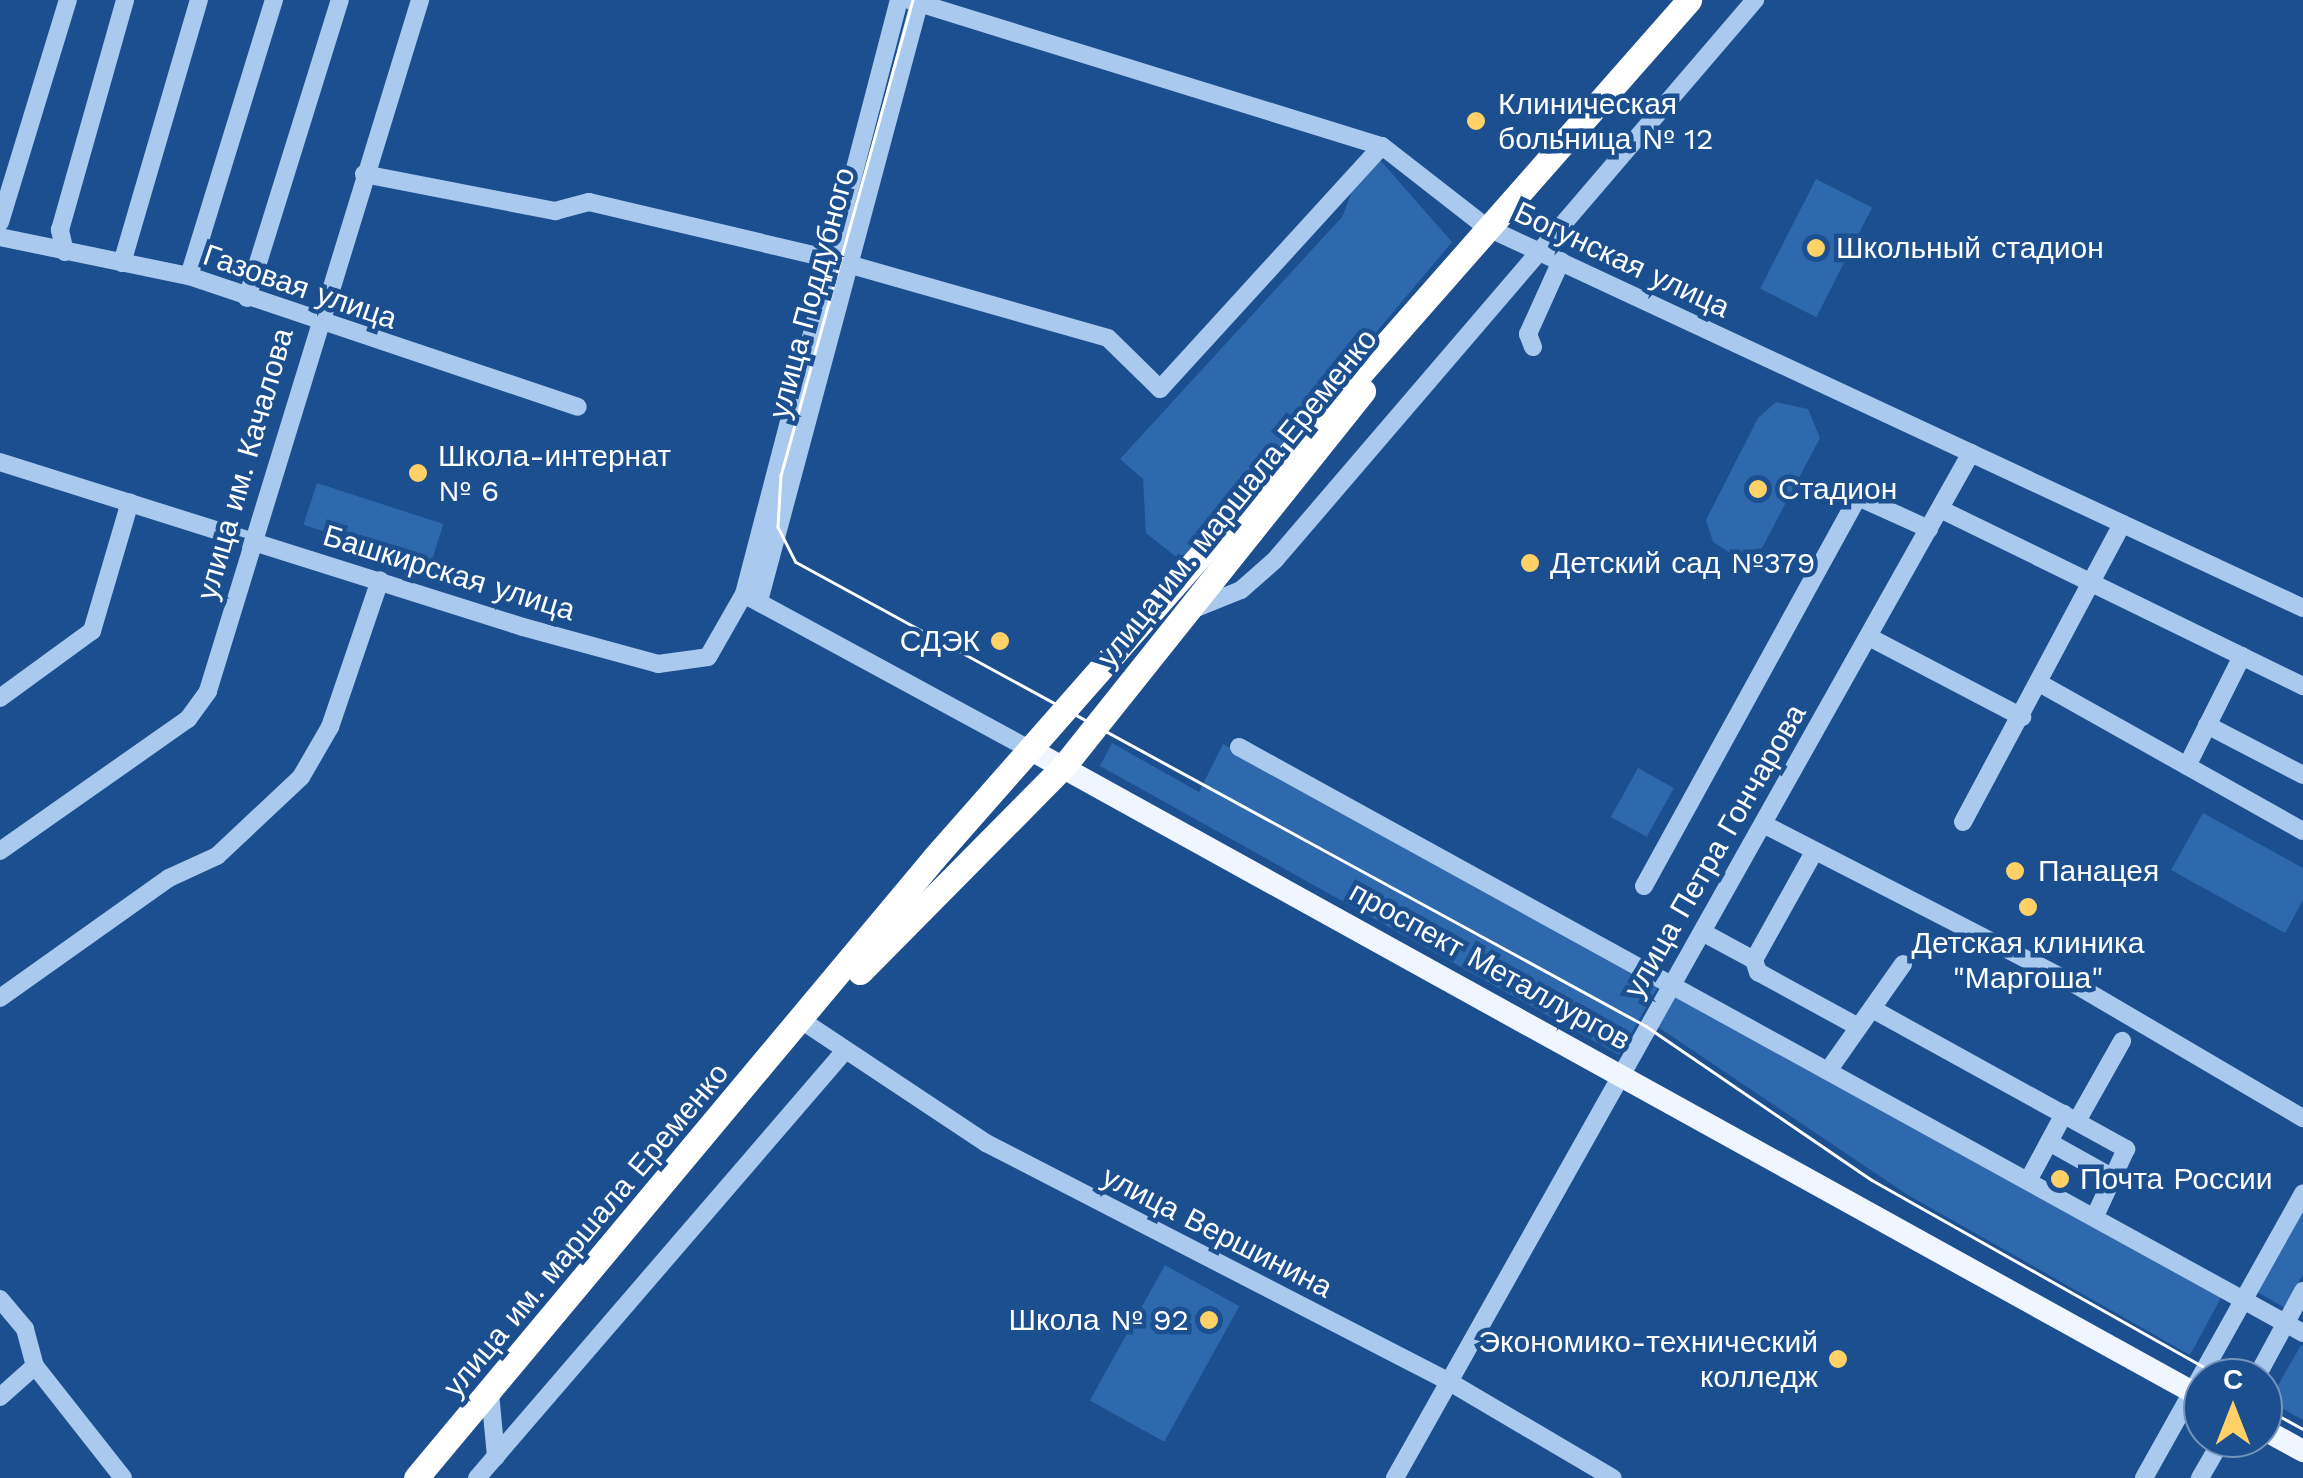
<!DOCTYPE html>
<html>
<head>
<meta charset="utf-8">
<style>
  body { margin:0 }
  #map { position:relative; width:2303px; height:1478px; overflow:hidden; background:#1b4f8f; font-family:"Work Sans",sans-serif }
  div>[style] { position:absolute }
  .green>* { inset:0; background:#2e69ad; transform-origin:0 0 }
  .minor>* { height:18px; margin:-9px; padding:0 9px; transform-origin:9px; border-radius:9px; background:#a9c9ee }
  .major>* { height:22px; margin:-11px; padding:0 11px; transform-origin:11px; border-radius:11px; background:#f0f6ff }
  .highway>* { height:25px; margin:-12.5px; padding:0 12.5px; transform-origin:12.5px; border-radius:12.5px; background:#fff }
  .tram>* { height:2.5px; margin:-1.25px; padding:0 1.25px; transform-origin:1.25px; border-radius:1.25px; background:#fff }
  .dots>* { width:28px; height:28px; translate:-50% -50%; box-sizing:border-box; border:5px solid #1b4f8f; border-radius:50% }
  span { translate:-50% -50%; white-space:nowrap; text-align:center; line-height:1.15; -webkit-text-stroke:9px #1b4f8f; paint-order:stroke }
  .poi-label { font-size:30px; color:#fff }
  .left { translate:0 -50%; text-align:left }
  .right { translate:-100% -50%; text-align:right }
  .street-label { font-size:30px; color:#fff }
  .north { position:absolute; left:2183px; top:1358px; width:100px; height:100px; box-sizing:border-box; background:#1b4f8f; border:2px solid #7695bc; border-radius:50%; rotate:0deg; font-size:28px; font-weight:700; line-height:40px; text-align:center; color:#fff }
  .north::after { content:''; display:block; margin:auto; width:35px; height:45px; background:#ffd166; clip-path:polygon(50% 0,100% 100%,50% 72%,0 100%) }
</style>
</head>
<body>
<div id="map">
  <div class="green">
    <i style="clip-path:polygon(1365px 159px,1380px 160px,1452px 242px,1190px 554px,1175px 556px,1146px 533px,1143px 479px,1120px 459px,1342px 217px)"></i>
    <i style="left:1816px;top:179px;width:63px;height:123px;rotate:27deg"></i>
    <i style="clip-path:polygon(1776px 402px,1808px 409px,1820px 438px,1762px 548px,1732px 554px,1713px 542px,1706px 520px,1758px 418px)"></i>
    <i style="left:317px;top:483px;width:133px;height:44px;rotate:18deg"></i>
    <i style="clip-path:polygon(1112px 743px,1199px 792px,1223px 744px,1660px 983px,1619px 1055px,1100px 766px)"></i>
    <i style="left:1638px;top:768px;width:41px;height:56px;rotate:29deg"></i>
    <i style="clip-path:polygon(2203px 813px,2303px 868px,2303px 900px,2285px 933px,2171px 870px)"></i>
    <i style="clip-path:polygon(1676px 995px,2222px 1296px,2190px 1355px,1908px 1195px,1658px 1027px)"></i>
    <i style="clip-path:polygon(2303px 1202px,2303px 1275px,2285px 1308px,2254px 1290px)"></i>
    <i style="left:1165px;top:1265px;width:85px;height:155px;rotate:29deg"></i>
    <i style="clip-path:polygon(2301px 1345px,2303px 1346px,2303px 1420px,2269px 1401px)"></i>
  </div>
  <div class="minor">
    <i style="left:909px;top:0;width:495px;rotate:17.2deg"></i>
    <i style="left:1382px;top:146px;width:132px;rotate:37.9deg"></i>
    <i style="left:1486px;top:227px;width:901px;rotate:25deg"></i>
    <i style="left:364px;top:174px;width:195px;rotate:11deg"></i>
    <i style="left:555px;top:211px;width:35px;rotate:-15deg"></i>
    <i style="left:589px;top:202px;width:248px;rotate:13.3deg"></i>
    <i style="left:0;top:222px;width:232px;rotate:-73deg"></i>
    <i style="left:0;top:237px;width:193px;rotate:11.7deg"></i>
    <i style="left:189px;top:276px;width:410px;rotate:18.6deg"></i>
    <i style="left:65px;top:252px;width:23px;rotate:-103deg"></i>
    <i style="left:60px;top:230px;width:239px;rotate:-74.2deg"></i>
    <i style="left:122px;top:263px;width:274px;rotate:-73.7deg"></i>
    <i style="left:848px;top:264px;width:270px;rotate:15.9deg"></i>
    <i style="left:1108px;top:338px;width:73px;rotate:44.4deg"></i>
    <i style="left:1160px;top:389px;width:329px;rotate:-47.6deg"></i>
    <i style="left:189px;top:276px;width:289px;rotate:-72.9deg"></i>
    <i style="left:247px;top:298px;width:312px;rotate:-72.7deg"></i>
    <i style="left:1533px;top:347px;width:14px;rotate:-111deg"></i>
    <i style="left:1528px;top:334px;width:80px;rotate:-65.7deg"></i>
    <i style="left:0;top:462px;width:548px;rotate:17.51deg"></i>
    <i style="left:523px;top:627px;width:140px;rotate:15.3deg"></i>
    <i style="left:658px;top:664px;width:50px;rotate:-8deg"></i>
    <i style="left:708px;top:657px;width:73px;rotate:-60.3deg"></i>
    <i style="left:744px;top:594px;width:614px;rotate:-75.38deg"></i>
    <i style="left:1940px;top:509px;width:404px;rotate:26deg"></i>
    <i style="left:749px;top:597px;width:323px;rotate:28.5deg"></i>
    <i style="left:759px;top:601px;width:622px;rotate:-75deg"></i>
    <i style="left:1189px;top:611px;width:56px;rotate:-22deg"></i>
    <i style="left:1241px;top:590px;width:45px;rotate:-41.4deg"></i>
    <i style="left:1275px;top:560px;width:738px;rotate:-49.4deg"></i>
    <i style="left:1869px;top:637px;width:173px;rotate:27.6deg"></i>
    <i style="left:2041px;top:684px;width:300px;rotate:29.3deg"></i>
    <i style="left:0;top:698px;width:114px;rotate:-36.1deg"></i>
    <i style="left:92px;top:631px;width:134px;rotate:-73.6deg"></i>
    <i style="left:2207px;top:725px;width:108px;rotate:27.5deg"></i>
    <i style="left:1239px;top:747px;width:1215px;rotate:28.84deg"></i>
    <i style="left:2187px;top:766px;width:123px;rotate:-63.4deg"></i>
    <i style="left:1963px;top:822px;width:338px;rotate:-61.9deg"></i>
    <i style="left:1765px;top:825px;width:344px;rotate:27.2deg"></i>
    <i style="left:2071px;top:982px;width:269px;rotate:30.4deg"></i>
    <i style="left:0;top:851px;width:230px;rotate:-35.1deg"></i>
    <i style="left:188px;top:719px;width:34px;rotate:-54deg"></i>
    <i style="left:208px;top:691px;width:723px;rotate:-72.94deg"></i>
    <i style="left:1814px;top:852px;width:124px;rotate:119.1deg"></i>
    <i style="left:1754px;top:960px;width:13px;rotate:72deg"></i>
    <i style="left:1758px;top:972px;width:108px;rotate:28.7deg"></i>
    <i style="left:1644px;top:886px;width:444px;rotate:-61.2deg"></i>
    <i style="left:1858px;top:497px;width:78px;rotate:24.3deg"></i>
    <i style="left:1704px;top:933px;width:57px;rotate:28.4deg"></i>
    <i style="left:0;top:998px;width:207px;rotate:-35.4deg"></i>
    <i style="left:169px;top:878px;width:53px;rotate:-24.6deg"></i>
    <i style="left:217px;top:856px;width:115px;rotate:-43.2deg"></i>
    <i style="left:301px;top:777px;width:58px;rotate:-59.9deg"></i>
    <i style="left:330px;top:727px;width:155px;rotate:-71.2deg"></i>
    <i style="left:1876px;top:1011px;width:286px;rotate:28.9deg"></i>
    <i style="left:2126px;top:1149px;width:74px;rotate:114.8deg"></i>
    <i style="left:804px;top:1022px;width:219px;rotate:33.6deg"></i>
    <i style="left:986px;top:1143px;width:520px;rotate:27.26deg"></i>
    <i style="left:1448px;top:1381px;width:191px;rotate:30.5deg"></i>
    <i style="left:1830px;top:1068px;width:127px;rotate:-54.9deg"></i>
    <i style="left:2077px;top:1121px;width:92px;rotate:-60.6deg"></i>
    <i style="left:2049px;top:1142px;width:76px;rotate:29.3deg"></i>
    <i style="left:2029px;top:1179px;width:74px;rotate:-61.7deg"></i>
    <i style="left:0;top:1299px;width:39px;rotate:50deg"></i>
    <i style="left:25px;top:1329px;width:38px;rotate:75deg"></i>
    <i style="left:35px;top:1366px;width:142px;rotate:51.8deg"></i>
    <i style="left:2256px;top:1378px;width:99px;rotate:-61.6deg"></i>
    <i style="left:490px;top:1393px;width:64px;rotate:84.6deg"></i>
    <i style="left:0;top:1397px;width:47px;rotate:-41.5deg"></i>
    <i style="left:477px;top:1478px;width:561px;rotate:-49.27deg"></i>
    <i style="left:1395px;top:1478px;width:1176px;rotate:-60.67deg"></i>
    <i style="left:2144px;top:1478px;width:326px;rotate:-60.8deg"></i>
    <i style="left:2200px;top:1478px;width:46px;rotate:-60.1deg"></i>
  </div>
  <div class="major">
    <i style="left:1033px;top:751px;width:1337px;rotate:28.94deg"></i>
    <i style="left:2263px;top:1429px;width:46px;rotate:28.8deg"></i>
  </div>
  <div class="highway">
    <i style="left:860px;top:972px;width:289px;rotate:-45.3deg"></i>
    <i style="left:1063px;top:767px;width:481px;rotate:-51.4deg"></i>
    <i style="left:416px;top:1478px;width:808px;rotate:-50.12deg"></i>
    <i style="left:934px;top:858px;width:1143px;rotate:-48.65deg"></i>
  </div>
  <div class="tram">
    <i style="left:913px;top:0;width:493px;rotate:105.5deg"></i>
    <i style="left:781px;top:475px;width:52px;rotate:93.3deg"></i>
    <i style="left:778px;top:527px;width:39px;rotate:63deg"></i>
    <i style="left:796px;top:562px;width:968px;rotate:28.63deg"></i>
    <i style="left:1646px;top:1026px;width:273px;rotate:34.3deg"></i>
    <i style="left:1872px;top:1180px;width:403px;rotate:29.4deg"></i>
    <i style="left:2263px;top:1407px;width:46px;rotate:28.8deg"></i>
  </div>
  <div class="dots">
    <i style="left:1476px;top:121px;background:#ffd166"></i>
    <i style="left:1816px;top:248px;background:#ffd166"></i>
    <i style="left:418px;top:473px;background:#ffd166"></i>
    <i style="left:1758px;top:489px;background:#ffd166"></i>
    <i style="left:1530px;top:563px;background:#ffd166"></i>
    <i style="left:1000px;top:641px;background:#ffd166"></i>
    <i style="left:2015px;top:871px;background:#ffd166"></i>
    <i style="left:2028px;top:907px;background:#ffd166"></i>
    <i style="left:2060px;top:1179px;background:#ffd166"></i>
    <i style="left:1209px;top:1320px;background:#ffd166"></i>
    <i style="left:1838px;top:1359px;background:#ffd166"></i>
  </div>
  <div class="poi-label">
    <span class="left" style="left:1498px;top:121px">Клиническая<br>больница № 12</span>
    <span class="left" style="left:1836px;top:248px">Школьный стадион</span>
    <span class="left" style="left:438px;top:473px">Школа-интернат<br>№ 6</span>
    <span class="left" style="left:1778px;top:489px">Стадион</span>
    <span class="left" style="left:1550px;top:563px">Детский сад №379</span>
    <span class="right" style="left:980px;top:641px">СДЭК</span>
    <span class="left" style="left:2038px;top:871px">Панацея</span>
    <span style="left:2028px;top:960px">Детская клиника<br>"Маргоша"</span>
    <span class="left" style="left:2080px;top:1179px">Почта России</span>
    <span class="right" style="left:1189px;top:1320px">Школа № 92</span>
    <span class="right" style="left:1818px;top:1359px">Экономико-технический<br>колледж</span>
  </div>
  <div class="street-label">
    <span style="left:1622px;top:260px;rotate:25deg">Богунская улица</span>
    <span style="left:300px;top:287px;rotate:19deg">Газовая улица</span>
    <span style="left:812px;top:293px;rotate:-75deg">улица Поддубного</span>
    <span style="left:245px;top:464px;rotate:-74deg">улица им. Качалова</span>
    <span style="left:1237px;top:498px;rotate:-51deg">улица им. маршала Еременко</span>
    <span style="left:449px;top:573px;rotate:17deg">Башкирская улица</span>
    <span style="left:1715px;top:851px;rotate:-60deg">улица Петра Гончарова</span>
    <span style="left:1490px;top:966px;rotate:29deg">проспект Металлургов</span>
    <span style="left:586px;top:1230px;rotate:-50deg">улица им. маршала Еременко</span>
    <span style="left:1217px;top:1232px;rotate:27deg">улица Вершинина</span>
  </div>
  <div class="north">С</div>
</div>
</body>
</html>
